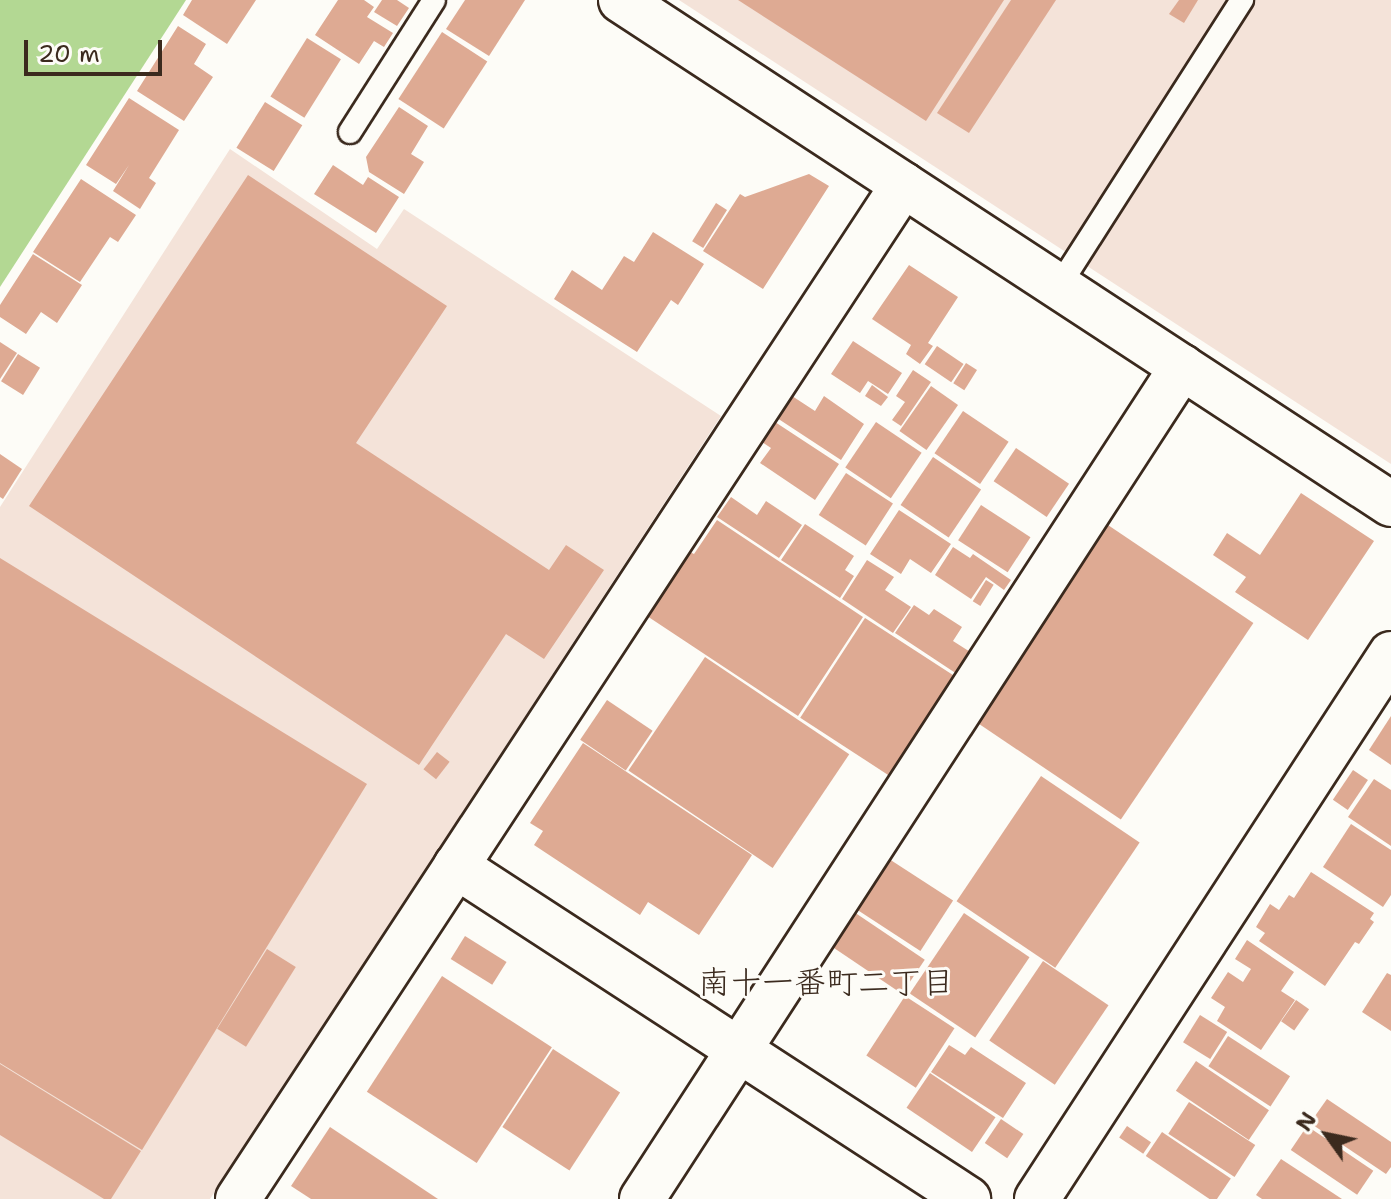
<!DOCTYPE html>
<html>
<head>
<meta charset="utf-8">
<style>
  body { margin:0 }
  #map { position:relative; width:1391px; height:1199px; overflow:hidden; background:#fdfcf7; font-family:"Shantell Sans","Klee One",sans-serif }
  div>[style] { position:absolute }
  .built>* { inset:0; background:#f4e3d9 }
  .green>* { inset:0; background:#b3d893 }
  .building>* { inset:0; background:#deaa93; transform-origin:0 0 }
  .roads { filter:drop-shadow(2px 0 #3b2a1e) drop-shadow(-2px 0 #3b2a1e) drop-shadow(0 2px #3b2a1e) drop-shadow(0 -2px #3b2a1e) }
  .lane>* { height:22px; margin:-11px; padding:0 11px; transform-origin:11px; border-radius:11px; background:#fdfcf7 }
  .street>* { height:44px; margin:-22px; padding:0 22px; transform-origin:22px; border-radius:22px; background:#fdfcf7 }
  span { translate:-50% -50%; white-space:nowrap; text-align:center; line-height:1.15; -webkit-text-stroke:6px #fdfcf7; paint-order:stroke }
  .neighbourhood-label { font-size:32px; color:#3b2a1e }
  .north { position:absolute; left:1287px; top:1095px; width:80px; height:80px; -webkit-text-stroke:6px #fdfcf7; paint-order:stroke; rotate:303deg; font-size:22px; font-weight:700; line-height:32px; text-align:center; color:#3b2a1e }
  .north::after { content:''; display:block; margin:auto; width:28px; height:36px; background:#3b2a1e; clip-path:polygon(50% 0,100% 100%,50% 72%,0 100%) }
  .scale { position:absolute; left:24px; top:40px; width:138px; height:36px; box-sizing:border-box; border:4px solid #3b2a1e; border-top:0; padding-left:10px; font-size:24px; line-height:28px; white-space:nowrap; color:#3b2a1e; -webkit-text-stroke:6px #fdfcf7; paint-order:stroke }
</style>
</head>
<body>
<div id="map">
  <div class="built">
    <i style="clip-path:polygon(679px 0,1391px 0,1391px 464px)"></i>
    <i style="clip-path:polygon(230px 149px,377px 249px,404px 209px,721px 416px,210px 1199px,0 1199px,0 507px)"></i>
  </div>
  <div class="green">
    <i style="clip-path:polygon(0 0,186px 0,0 287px)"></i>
  </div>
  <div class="building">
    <i style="clip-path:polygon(192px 0,256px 0,227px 44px,183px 15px)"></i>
    <i style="clip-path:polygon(338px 0,364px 0,374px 7px,367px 17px,393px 33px,384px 47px,374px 41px,359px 64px,315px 35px)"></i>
    <i style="clip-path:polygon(382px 0,397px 0,409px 8px,397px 26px,374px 12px)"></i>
    <i style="clip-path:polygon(465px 0,525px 0,489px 56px,446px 29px)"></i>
    <i style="clip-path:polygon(738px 0,1004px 0,926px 121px)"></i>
    <i style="clip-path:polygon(1011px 0,1056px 0,969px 133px,937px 113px)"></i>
    <i style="clip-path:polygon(1179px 0,1198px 0,1184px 23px,1169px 14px)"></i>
    <i style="clip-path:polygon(178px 26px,206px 44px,194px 64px,213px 77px,184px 121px,137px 91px)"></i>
    <i style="left:442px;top:32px;width:54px;height:80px;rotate:33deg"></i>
    <i style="left:307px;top:38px;width:40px;height:69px;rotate:32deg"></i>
    <i style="clip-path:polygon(129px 98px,179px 130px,149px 178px,156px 183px,140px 209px,113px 191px,129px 165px,116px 184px,86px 165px)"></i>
    <i style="left:265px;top:102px;width:44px;height:54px;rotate:32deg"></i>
    <i style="clip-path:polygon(399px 107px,428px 126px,411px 154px,424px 162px,404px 194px,369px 172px,366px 157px)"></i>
    <i style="clip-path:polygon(333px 165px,363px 185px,368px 177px,399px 197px,376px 233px,314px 194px)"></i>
    <i style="clip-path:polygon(809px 174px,829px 186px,763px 289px,703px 251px,740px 194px,745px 197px)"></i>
    <i style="clip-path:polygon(248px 175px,447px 306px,356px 443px,549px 570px,566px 545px,604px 570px,544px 659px,506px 634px,419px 765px,29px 506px)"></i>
    <i style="clip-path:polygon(81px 179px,136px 215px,118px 242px,110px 237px,80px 282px,33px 252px)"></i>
    <i style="left:716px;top:203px;width:13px;height:45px;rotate:32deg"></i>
    <i style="clip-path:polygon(653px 232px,704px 264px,678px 305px,671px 300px,637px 352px,554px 299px,572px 270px,602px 290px,624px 256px,634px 262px)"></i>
    <i style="clip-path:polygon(33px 254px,82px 285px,57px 323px,41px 312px,26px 334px,0 317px,0 305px)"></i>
    <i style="clip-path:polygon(909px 265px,958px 297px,928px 343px,933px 346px,920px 364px,906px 354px,911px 345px,872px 319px)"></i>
    <i style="clip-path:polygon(853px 341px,902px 373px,888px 394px,868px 381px,860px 393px,831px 374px)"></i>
    <i style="clip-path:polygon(0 342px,17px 353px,0 379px)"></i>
    <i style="left:937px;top:346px;width:32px;height:22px;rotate:34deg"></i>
    <i style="left:18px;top:354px;width:26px;height:32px;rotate:32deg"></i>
    <i style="left:966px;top:363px;width:13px;height:24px;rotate:32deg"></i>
    <i style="clip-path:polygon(913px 370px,931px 382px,901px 426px,892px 420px,905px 402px,896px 396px)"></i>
    <i style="clip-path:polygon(872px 385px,888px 397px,881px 406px,865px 396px)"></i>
    <i style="left:931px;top:386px;width:33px;height:55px;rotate:35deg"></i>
    <i style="clip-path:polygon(792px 396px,815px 411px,824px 396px,864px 424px,841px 460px,777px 418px)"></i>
    <i style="left:963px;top:411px;width:55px;height:51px;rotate:34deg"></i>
    <i style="clip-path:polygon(775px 422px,839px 464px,815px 500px,760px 463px,771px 448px,762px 442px)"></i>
    <i style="left:876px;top:422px;width:55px;height:55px;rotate:34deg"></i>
    <i style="left:1016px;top:448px;width:64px;height:40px;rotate:34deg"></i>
    <i style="clip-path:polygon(0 454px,22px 469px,3px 499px,0 497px)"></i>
    <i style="left:933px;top:457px;width:58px;height:58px;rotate:34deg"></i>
    <i style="left:846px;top:473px;width:56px;height:50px;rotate:33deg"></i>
    <i style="clip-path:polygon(1301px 493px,1374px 541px,1308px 640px,1235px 592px,1246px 577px,1213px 555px,1227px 533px,1260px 555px)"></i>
    <i style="clip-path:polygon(731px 497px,757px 515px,766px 501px,802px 525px,779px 558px,717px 517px)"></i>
    <i style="left:981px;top:505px;width:59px;height:42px;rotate:33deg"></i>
    <i style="clip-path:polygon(899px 510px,951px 544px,931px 573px,910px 559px,901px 574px,870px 554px)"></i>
    <i style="clip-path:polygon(717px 520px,863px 617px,798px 716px,647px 616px,690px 552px,694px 554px)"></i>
    <i style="left:1105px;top:523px;width:179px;height:237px;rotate:34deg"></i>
    <i style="clip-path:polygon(805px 524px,854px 556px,845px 570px,854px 576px,840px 598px,781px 560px)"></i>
    <i style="clip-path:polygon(953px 547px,970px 558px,973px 554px,1011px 580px,1004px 590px,986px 577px,971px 599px,935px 575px)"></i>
    <i style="clip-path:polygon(0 558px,367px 784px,142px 1150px,0 1063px)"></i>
    <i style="clip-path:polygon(867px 560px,894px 577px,885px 590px,911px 607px,893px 633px,842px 599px)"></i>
    <i style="left:986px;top:580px;width:9px;height:25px;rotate:32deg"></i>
    <i style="clip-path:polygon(914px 605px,929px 615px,934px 609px,962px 627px,953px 641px,975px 655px,960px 676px,895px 633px)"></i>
    <i style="left:865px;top:618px;width:109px;height:119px;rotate:33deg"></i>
    <i style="left:705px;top:657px;width:174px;height:137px;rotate:34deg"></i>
    <i style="left:607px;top:700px;width:55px;height:48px;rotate:34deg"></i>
    <i style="clip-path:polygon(1391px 716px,1391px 765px,1369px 750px)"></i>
    <i style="clip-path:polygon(583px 743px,752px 855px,699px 935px,648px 902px,640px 915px,534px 845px,543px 831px,530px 823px)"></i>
    <i style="left:437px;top:752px;width:16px;height:22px;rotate:38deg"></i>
    <i style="left:1353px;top:770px;width:18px;height:36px;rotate:34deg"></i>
    <i style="left:1041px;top:776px;width:119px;height:151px;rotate:34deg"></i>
    <i style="clip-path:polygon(1374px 779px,1391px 790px,1391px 846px,1348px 817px)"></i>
    <i style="clip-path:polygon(1351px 824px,1391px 850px,1391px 895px,1383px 907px,1323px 867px)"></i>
    <i style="left:886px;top:857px;width:80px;height:60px;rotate:33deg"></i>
    <i style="clip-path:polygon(1311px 872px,1374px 913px,1370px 919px,1374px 922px,1359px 944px,1355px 942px,1325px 986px,1259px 941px,1265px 933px,1256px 927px,1270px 904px,1279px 910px,1289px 895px,1294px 898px)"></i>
    <i style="left:851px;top:910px;width:89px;height:41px;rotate:34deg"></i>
    <i style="left:964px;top:913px;width:79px;height:97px;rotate:34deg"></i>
    <i style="left:465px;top:936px;width:49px;height:27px;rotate:32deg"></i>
    <i style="clip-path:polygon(1247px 940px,1294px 972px,1281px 991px,1295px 1000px,1261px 1050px,1217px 1021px,1225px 1007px,1211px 998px,1228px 972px,1243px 982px,1251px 969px,1235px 959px)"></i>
    <i style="left:267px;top:949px;width:34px;height:94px;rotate:32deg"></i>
    <i style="left:1043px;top:961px;width:79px;height:96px;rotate:34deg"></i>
    <i style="clip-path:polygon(1387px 973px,1391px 975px,1391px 1031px,1362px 1012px)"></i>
    <i style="left:442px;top:976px;width:131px;height:138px;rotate:33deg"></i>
    <i style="left:905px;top:996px;width:59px;height:71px;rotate:33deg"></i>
    <i style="left:1296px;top:1000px;width:16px;height:26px;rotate:35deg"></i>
    <i style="left:1200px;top:1015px;width:32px;height:32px;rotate:32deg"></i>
    <i style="left:1228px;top:1036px;width:74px;height:36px;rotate:33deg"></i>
    <i style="clip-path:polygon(949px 1045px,965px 1055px,971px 1047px,1026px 1083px,1003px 1118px,931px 1072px)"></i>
    <i style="left:553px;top:1049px;width:80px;height:93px;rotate:33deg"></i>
    <i style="left:1196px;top:1061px;width:88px;height:36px;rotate:34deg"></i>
    <i style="clip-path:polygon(0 1064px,141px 1151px,111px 1199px,104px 1199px,0 1135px)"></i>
    <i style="left:930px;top:1073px;width:79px;height:42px;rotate:34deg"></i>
    <i style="clip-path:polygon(1327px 1099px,1391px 1142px,1391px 1167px,1386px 1174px,1310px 1123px)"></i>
    <i style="left:1189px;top:1102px;width:79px;height:38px;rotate:33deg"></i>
    <i style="left:1001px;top:1119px;width:27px;height:29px;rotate:34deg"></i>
    <i style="left:1127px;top:1126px;width:29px;height:14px;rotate:34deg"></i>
    <i style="left:1307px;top:1126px;width:80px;height:29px;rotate:34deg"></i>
    <i style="clip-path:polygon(330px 1127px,438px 1199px,311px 1199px,291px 1186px)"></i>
    <i style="left:1162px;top:1132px;width:83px;height:29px;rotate:34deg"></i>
    <i style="clip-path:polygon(1281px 1159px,1342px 1199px,1262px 1199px,1256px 1195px)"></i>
  </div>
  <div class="roads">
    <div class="lane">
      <i style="left:350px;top:132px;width:156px;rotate:-57.5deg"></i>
      <i style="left:1059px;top:286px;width:340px;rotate:-57.4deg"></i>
    </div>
    <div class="street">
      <i style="left:621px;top:0;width:920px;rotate:33.21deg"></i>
      <i style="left:456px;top:866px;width:611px;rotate:33.04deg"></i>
      <i style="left:238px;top:1199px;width:1213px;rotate:-56.74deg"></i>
      <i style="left:642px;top:1199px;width:992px;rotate:-57.01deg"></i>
      <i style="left:1037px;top:1199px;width:650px;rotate:-56.99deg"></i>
    </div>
  </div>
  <div class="neighbourhood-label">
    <span style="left:826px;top:982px">南十一番町二丁目</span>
  </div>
  <div class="north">N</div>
  <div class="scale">20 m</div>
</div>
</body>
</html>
